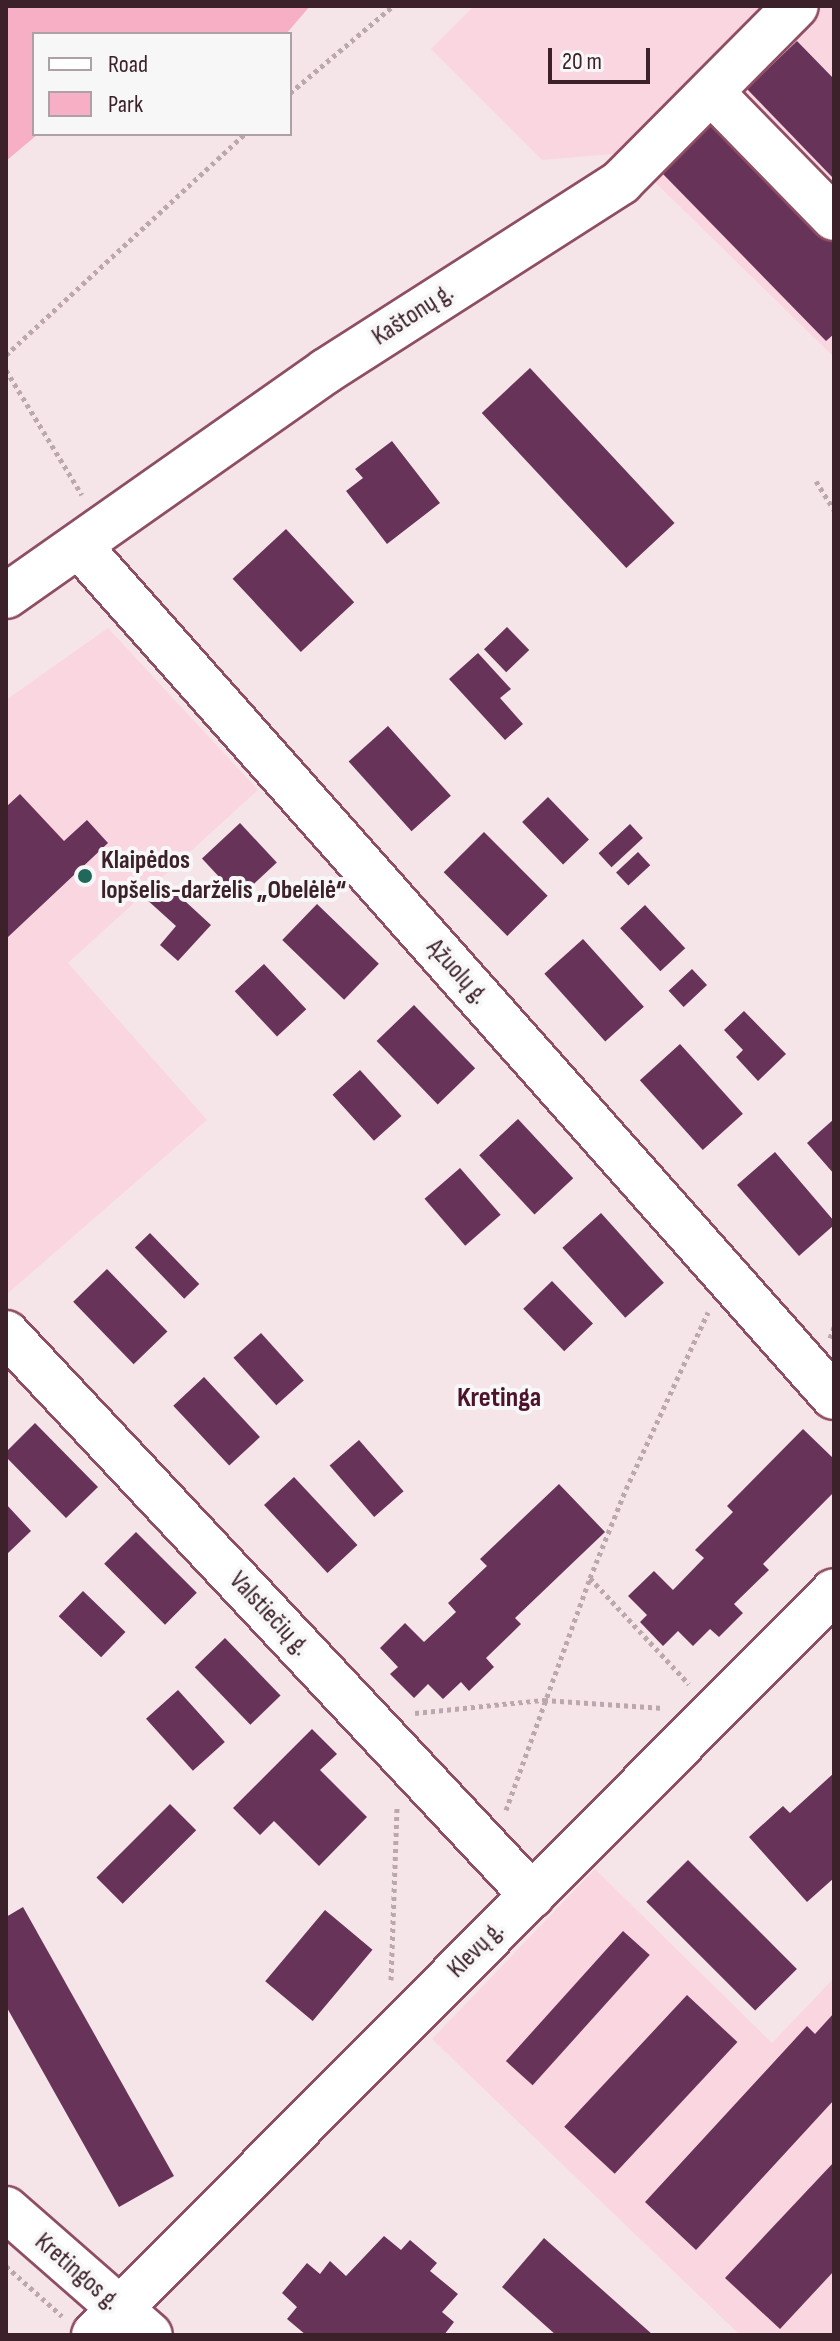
<!DOCTYPE html>
<html>
<head>
<meta charset="utf-8">
<style>
  body { margin:0 }
  #map { position:relative; width:840px; height:2341px; overflow:hidden; background:#f5e5e9; font-family:"Sofia Sans Condensed",sans-serif }
  div>[style] { position:absolute }
  .built>* { inset:0; background:#f9d6e0 }
  .green>* { inset:0; background:#f6afc4 }
  .building>* { inset:0; background:#683358; transform-origin:0 0 }
  .path>* { height:5px; margin-top:-2.5px; transform-origin:0; background:repeating-linear-gradient(90deg,#bba7ad 0 4px,transparent 0 8px) }
  .roads { filter:drop-shadow(2px 0 #8e4e63) drop-shadow(-2px 0 #8e4e63) drop-shadow(0 2px #8e4e63) drop-shadow(0 -2px #8e4e63) }
  .minor>* { height:44px; margin:-22px; padding:0 22px; transform-origin:22px; border-radius:22px; background:#fff }
  .dots>* { width:22px; height:22px; translate:-50% -50%; box-sizing:border-box; border:4px solid #f7f7f7; border-radius:50% }
  span { translate:-50% -50%; white-space:nowrap; text-align:center; line-height:1.15; -webkit-text-stroke:8px #f7f7f7; paint-order:stroke }
  .street-label { font-size:26px; color:#3d212a }
  .poi-label { font-size:26px; color:#3d212a; font-weight:700 }
  .left { translate:0 -50%; text-align:left }
  .neighbourhood-label { font-size:28px; color:#4d132a; font-weight:700 }
  .frame { position:absolute; inset:0; border:8px solid #3d212a; pointer-events:none }
  .legend { position:absolute; left:32px; top:32px; width:260px; height:104px; box-sizing:border-box; background:#f7f7f7; border:2px solid #ada1a5; margin:0; padding:10px 14px; list-style:none; font-size:24px; color:#3d212a }
  .legend li { display:flex; align-items:center; gap:16px; height:40px }
  .legend b { width:40px; border:2px solid #ada1a5 }
  .scale { position:absolute; left:548px; top:48px; width:102px; height:36px; box-sizing:border-box; border:4px solid #3d212a; border-top:0; padding-left:10px; font-size:24px; line-height:28px; white-space:nowrap; color:#3d212a; -webkit-text-stroke:6px #f7f7f7; paint-order:stroke }
</style>
</head>
<body>
<div id="map">
  <div class="built">
    <i style="clip-path:polygon(474px 6px,834px 6px,834px 357px,625px 153px,542px 160px,431px 49px)"></i>
    <i style="clip-path:polygon(108px 628px,258px 790px,68px 963px,207px 1120px,6px 1295px,6px 700px)"></i>
    <i style="clip-path:polygon(595px 1869px,772px 2043px,834px 1978px,834px 2335px,740px 2335px,432px 2039px)"></i>
  </div>
  <div class="green">
    <i style="clip-path:polygon(6px 6px,310px 6px,286px 34px,34px 34px,34px 134px,38px 134px,6px 161px)"></i>
  </div>
  <div class="building">
    <i style="clip-path:polygon(797px 41px,834px 79px,834px 179px,747px 89px)"></i>
    <i style="clip-path:polygon(715px 121px,834px 244px,834px 334px,826px 341px,662px 173px)"></i>
    <i style="left:530px;top:368px;width:212px;height:66px;rotate:47deg"></i>
    <i style="clip-path:polygon(392px 441px,440px 503px,387px 544px,346px 491px,363px 478px,355px 469px)"></i>
    <i style="left:286px;top:529px;width:100px;height:73px;rotate:47deg"></i>
    <i style="left:507px;top:627px;width:32px;height:32px;rotate:46deg"></i>
    <i style="clip-path:polygon(478px 653px,511px 689px,500px 698px,523px 724px,505px 740px,449px 679px)"></i>
    <i style="left:388px;top:726px;width:94px;height:53px;rotate:48deg"></i>
    <i style="clip-path:polygon(20px 794px,64px 841px,87px 820px,108px 843px,8px 937px,6px 807px)"></i>
    <i style="left:548px;top:797px;width:59px;height:36px;rotate:46deg"></i>
    <i style="left:240px;top:823px;width:54px;height:52px;rotate:47deg"></i>
    <i style="left:630px;top:824px;width:19px;height:43px;rotate:47deg"></i>
    <i style="left:484px;top:832px;width:90px;height:57px;rotate:45deg"></i>
    <i style="left:638px;top:852px;width:18px;height:30px;rotate:47deg"></i>
    <i style="clip-path:polygon(161px 879px,211px 925px,178px 961px,160px 945px,176px 926px,145px 898px)"></i>
    <i style="left:317px;top:904px;width:86px;height:50px;rotate:44deg"></i>
    <i style="left:645px;top:905px;width:59px;height:34px;rotate:47deg"></i>
    <i style="left:583px;top:939px;width:91px;height:52px;rotate:48deg"></i>
    <i style="left:264px;top:964px;width:62px;height:40px;rotate:47deg"></i>
    <i style="left:692px;top:969px;width:22px;height:32px;rotate:47deg"></i>
    <i style="left:414px;top:1005px;width:88px;height:52px;rotate:46deg"></i>
    <i style="clip-path:polygon(744px 1011px,786px 1054px,758px 1081px,736px 1057px,743px 1050px,724px 1030px)"></i>
    <i style="left:680px;top:1044px;width:94px;height:54px;rotate:48deg"></i>
    <i style="left:360px;top:1070px;width:62px;height:37px;rotate:48deg"></i>
    <i style="left:518px;top:1119px;width:81px;height:53px;rotate:47deg"></i>
    <i style="clip-path:polygon(834px 1119px,834px 1174px,807px 1143px)"></i>
    <i style="clip-path:polygon(775px 1152px,834px 1221px,834px 1225px,799px 1256px,737px 1185px)"></i>
    <i style="left:460px;top:1168px;width:62px;height:47px;rotate:49deg"></i>
    <i style="left:601px;top:1213px;width:94px;height:52px;rotate:48deg"></i>
    <i style="left:150px;top:1233px;width:71px;height:21px;rotate:46deg"></i>
    <i style="left:107px;top:1269px;width:87px;height:47px;rotate:46deg"></i>
    <i style="left:552px;top:1281px;width:59px;height:40px;rotate:46deg"></i>
    <i style="left:261px;top:1333px;width:64px;height:37px;rotate:48deg"></i>
    <i style="left:204px;top:1377px;width:82px;height:42px;rotate:47deg"></i>
    <i style="clip-path:polygon(35px 1423px,98px 1487px,66px 1518px,6px 1457px,6px 1452px)"></i>
    <i style="clip-path:polygon(803px 1429px,834px 1459px,834px 1492px,763px 1564px,769px 1570px,734px 1604px,743px 1613px,719px 1637px,710px 1629px,693px 1646px,678px 1631px,663px 1646px,640px 1622px,647px 1615px,628px 1596px,654px 1571px,673px 1590px,704px 1558px,695px 1550px,733px 1512px,727px 1506px)"></i>
    <i style="left:359px;top:1440px;width:68px;height:39px;rotate:49deg"></i>
    <i style="left:294px;top:1477px;width:93px;height:41px;rotate:47deg"></i>
    <i style="clip-path:polygon(559px 1484px,605px 1532px,515px 1618px,521px 1624px,486px 1658px,494px 1667px,469px 1691px,461px 1682px,443px 1699px,428px 1684px,414px 1698px,390px 1674px,398px 1667px,380px 1648px,405px 1623px,424px 1642px,456px 1612px,448px 1603px,487px 1566px,480px 1559px)"></i>
    <i style="clip-path:polygon(6px 1504px,31px 1531px,6px 1555px)"></i>
    <i style="left:136px;top:1532px;width:86px;height:45px;rotate:45deg"></i>
    <i style="left:83px;top:1591px;width:59px;height:35px;rotate:44deg"></i>
    <i style="left:225px;top:1638px;width:80px;height:42px;rotate:46deg"></i>
    <i style="left:178px;top:1690px;width:70px;height:43px;rotate:48deg"></i>
    <i style="clip-path:polygon(312px 1729px,337px 1754px,320px 1770px,367px 1817px,319px 1866px,274px 1821px,260px 1835px,233px 1808px)"></i>
    <i style="clip-path:polygon(834px 1773px,834px 1878px,807px 1902px,749px 1837px,783px 1806px,790px 1813px)"></i>
    <i style="left:170px;top:1804px;width:37px;height:104px;rotate:45deg"></i>
    <i style="left:688px;top:1860px;width:154px;height:59px;rotate:45deg"></i>
    <i style="clip-path:polygon(23px 1907px,174px 2176px,119px 2207px,6px 2006px,6px 1917px)"></i>
    <i style="left:325px;top:1910px;width:62px;height:93px;rotate:40deg"></i>
    <i style="left:623px;top:1931px;width:36px;height:175px;rotate:42deg"></i>
    <i style="left:687px;top:1995px;width:69px;height:180px;rotate:43deg"></i>
    <i style="clip-path:polygon(834px 2013px,834px 2100px,696px 2250px,645px 2202px,807px 2026px,815px 2034px)"></i>
    <i style="clip-path:polygon(834px 2162px,834px 2271px,780px 2329px,725px 2278px)"></i>
    <i style="clip-path:polygon(384px 2236px,401px 2250px,410px 2240px,437px 2263px,430px 2271px,458px 2294px,442px 2312px,454px 2322px,444px 2335px,306px 2335px,287px 2319px,297px 2307px,282px 2293px,307px 2263px,320px 2274px,330px 2261px,346px 2276px)"></i>
    <i style="clip-path:polygon(544px 2238px,653px 2335px,556px 2335px,502px 2287px)"></i>
  </div>
  <div class="path">
    <i style="left:290px;top:93px;width:135px;rotate:-40.2deg"></i>
    <i style="left:6px;top:355px;width:326px;rotate:-42.8deg"></i>
    <i style="left:6px;top:370px;width:146px;rotate:58.7deg"></i>
    <i style="left:816px;top:481px;width:34px;rotate:58deg"></i>
    <i style="left:830px;top:1338px;width:12px;rotate:-70deg"></i>
    <i style="left:590px;top:1578px;width:145px;rotate:47deg"></i>
    <i style="left:415px;top:1713px;width:130px;rotate:-5.8deg"></i>
    <i style="left:544px;top:1700px;width:120px;rotate:3.8deg"></i>
    <i style="left:506px;top:1810px;width:247px;rotate:-70.1deg"></i>
    <i style="left:590px;top:1578px;width:96px;rotate:-68deg"></i>
    <i style="left:626px;top:1489px;width:195px;rotate:-65.1deg"></i>
    <i style="left:391px;top:1980px;width:174px;rotate:-88deg"></i>
    <i style="left:6px;top:2266px;width:75px;rotate:41.8deg"></i>
  </div>
  <div class="roads">
    <div class="minor">
      <i style="left:711px;top:92px;width:176px;rotate:45.7deg"></i>
      <i style="left:80px;top:547px;width:1136px;rotate:48.43deg"></i>
      <i style="left:6px;top:596px;width:391px;rotate:-35.1deg"></i>
      <i style="left:326px;top:371px;width:350px;rotate:-32.6deg"></i>
      <i style="left:621px;top:182px;width:248px;rotate:-45.2deg"></i>
      <i style="left:6px;top:1333px;width:770px;rotate:46.9deg"></i>
      <i style="left:6px;top:2209px;width:191px;rotate:41.2deg"></i>
      <i style="left:94px;top:2335px;width:1049px;rotate:-45.15deg"></i>
    </div>
  </div>
  <div class="dots">
    <i style="left:85px;top:876px;background:#21685c"></i>
  </div>
  <div class="street-label">
    <span style="left:413px;top:315px;rotate:-33deg">Kaštonų g.</span>
    <span style="left:457px;top:972px;rotate:48deg">Ąžuolų g.</span>
    <span style="left:269px;top:1614px;rotate:47deg">Valstiečių g.</span>
    <span style="left:476px;top:1950px;rotate:-45deg">Klevų g.</span>
    <span style="left:77px;top:2272px;rotate:41deg">Kretingos g.</span>
  </div>
  <div class="poi-label">
    <span class="left" style="left:101px;top:876px">Klaipėdos<br>lopšelis-darželis „Obelėlė“</span>
  </div>
  <div class="neighbourhood-label">
    <span style="left:499px;top:1398px">Kretinga</span>
  </div>
  <div class="frame"></div>
  <ul class="legend">
  <li><b style="height:10px;background:#fff"></b>Road</li>
  <li><b style="height:22px;background:#f6afc4"></b>Park</li>
  </ul>
  <div class="scale">20 m</div>
</div>
</body>
</html>
